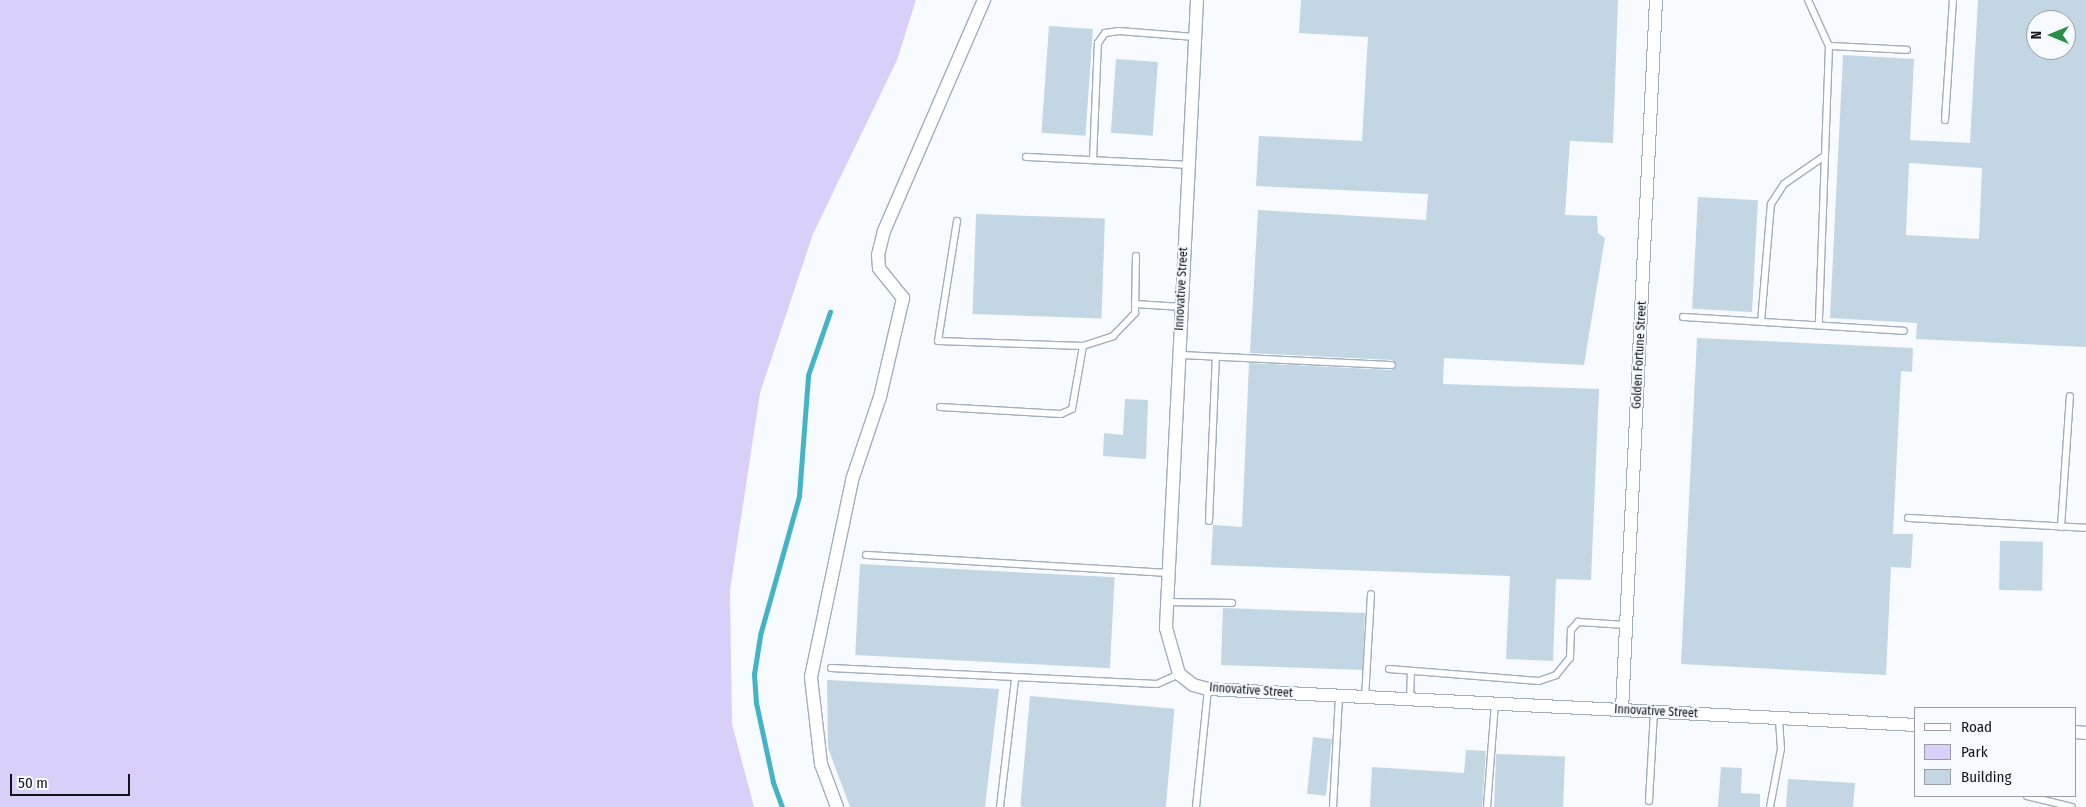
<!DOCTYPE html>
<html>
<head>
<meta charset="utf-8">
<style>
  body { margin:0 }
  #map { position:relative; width:2086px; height:807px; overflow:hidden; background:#f7fafe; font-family:"Fira Sans Condensed",sans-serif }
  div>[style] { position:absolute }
  .green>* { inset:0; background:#d9d0fa }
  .stream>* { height:5px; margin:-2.5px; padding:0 2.5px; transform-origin:2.5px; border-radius:2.5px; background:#43b4c8 }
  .building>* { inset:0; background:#c2d7e3; transform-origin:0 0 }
  .roads { filter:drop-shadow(1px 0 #a0aebe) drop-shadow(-1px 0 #a0aebe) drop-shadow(0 1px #a0aebe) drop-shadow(0 -1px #a0aebe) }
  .service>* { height:6px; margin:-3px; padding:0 3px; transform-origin:3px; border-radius:3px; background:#fff }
  .minor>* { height:12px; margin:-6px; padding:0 6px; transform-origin:6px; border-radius:6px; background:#fff }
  span { translate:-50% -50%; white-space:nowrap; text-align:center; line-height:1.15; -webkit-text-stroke:4px #f7fafe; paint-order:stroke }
  .street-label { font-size:12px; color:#10151b }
  .legend { position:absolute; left:1914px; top:707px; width:162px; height:90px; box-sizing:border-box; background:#f7fafe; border:1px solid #9b9ea3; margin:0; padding:6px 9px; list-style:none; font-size:15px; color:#10151b }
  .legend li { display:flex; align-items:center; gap:10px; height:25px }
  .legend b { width:25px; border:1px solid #9b9ea3 }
  .north { position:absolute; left:2026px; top:10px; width:50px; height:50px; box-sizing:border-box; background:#f7fafe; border:1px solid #9b9ea3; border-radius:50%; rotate:270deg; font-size:14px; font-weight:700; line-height:20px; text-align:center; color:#10151b }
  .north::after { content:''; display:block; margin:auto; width:18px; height:22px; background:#278e44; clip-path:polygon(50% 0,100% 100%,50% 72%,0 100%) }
  .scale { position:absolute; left:10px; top:774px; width:120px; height:22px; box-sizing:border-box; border:2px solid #10151b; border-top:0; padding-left:6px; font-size:15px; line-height:18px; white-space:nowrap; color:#10151b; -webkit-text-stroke:4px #f7fafe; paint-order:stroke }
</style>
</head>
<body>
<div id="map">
  <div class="green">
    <i style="clip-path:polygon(0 0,916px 0,897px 60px,813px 234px,760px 393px,730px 590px,732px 724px,754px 807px,0 807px)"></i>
  </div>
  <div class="stream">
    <i style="left:782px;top:807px;width:27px;rotate:-110deg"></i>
    <i style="left:773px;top:782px;width:81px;rotate:-102.1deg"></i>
    <i style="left:756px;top:703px;width:29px;rotate:-94deg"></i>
    <i style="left:754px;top:674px;width:39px;rotate:-81deg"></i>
    <i style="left:760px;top:635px;width:144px;rotate:-74.3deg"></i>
    <i style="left:799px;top:496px;width:121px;rotate:-85.7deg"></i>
    <i style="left:808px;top:375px;width:67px;rotate:-70.8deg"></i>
  </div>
  <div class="building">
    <i style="clip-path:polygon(1301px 0,1618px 0,1613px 143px,1570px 141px,1565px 215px,1597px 216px,1598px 233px,1605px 238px,1584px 365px,1444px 358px,1443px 384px,1599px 389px,1591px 580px,1556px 579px,1553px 661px,1506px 659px,1510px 576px,1211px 565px,1213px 525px,1242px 527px,1249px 363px,1392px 370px,1397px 366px,1392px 360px,1250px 353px,1258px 210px,1426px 220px,1428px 194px,1256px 186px,1259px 136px,1362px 141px,1368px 37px,1299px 33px)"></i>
    <i style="clip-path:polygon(evenodd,1978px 0,2086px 0,2086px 347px,1916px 339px,1917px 323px,1830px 318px,1843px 55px,1914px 59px,1910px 140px,1970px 143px,1978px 0,2036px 20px,2066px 20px,2066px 50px,2036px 50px,2036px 20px,1978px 0,1909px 163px,1982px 168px,1979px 239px,1906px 235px,1909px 163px)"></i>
    <i style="left:1049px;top:26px;width:44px;height:107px;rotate:4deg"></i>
    <i style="left:1116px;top:59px;width:42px;height:74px;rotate:4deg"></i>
    <i style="left:1698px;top:197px;width:60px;height:112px;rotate:3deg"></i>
    <i style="left:976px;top:214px;width:129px;height:100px;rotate:2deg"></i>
    <i style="clip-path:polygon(1697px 338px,1913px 348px,1912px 372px,1901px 371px,1893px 534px,1913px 534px,1911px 568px,1891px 567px,1886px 675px,1681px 664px)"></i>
    <i style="clip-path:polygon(1125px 399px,1148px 400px,1146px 459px,1103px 456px,1104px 433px,1123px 435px)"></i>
    <i style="left:2000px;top:541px;width:43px;height:49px;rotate:1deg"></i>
    <i style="left:860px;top:564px;width:255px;height:91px;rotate:3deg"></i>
    <i style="left:1223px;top:608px;width:142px;height:57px;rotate:2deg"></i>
    <i style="clip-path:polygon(827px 680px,999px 689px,985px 807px,850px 807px,828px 748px)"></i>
    <i style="left:1030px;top:696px;width:145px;height:111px;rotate:5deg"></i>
    <i style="left:1313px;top:737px;width:19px;height:57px;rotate:6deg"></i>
    <i style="clip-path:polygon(1466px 750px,1486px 751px,1482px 807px,1370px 807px,1372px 767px,1464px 773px)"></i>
    <i style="left:1496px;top:754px;width:69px;height:53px;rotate:2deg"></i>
    <i style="clip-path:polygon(1721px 767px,1742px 768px,1741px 793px,1760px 794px,1760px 807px,1718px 807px)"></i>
    <i style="clip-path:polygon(1788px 779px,1855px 783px,1853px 807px,1786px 807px)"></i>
  </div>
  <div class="roads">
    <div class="service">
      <i style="left:1808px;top:0;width:51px;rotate:65.5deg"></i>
      <i style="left:1829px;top:46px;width:279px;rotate:92.1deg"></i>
      <i style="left:1829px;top:46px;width:78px;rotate:2.9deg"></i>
      <i style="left:1945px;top:120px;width:120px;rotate:-86.2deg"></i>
      <i style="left:1026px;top:157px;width:162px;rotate:2.8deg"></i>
      <i style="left:1093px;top:160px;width:117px;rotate:-87.6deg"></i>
      <i style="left:1098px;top:43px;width:12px;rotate:-55deg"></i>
      <i style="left:1105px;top:33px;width:14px;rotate:-8deg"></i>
      <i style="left:1119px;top:31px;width:76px;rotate:4.5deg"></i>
      <i style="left:957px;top:221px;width:121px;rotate:99deg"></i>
      <i style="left:938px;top:341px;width:145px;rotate:2deg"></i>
      <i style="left:1083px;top:346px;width:32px;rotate:-18deg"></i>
      <i style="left:1113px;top:336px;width:32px;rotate:-46deg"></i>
      <i style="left:1135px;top:313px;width:57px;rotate:-89deg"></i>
      <i style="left:1135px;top:304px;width:47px;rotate:3.7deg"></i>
      <i style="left:1683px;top:317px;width:221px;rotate:3.6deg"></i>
      <i style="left:1761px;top:322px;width:118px;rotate:-85.2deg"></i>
      <i style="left:1771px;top:204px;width:24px;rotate:-57deg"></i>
      <i style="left:1784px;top:184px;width:47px;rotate:-34.7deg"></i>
      <i style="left:1179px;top:355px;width:213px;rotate:2.7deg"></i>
      <i style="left:940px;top:407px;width:121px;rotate:3.3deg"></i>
      <i style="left:1061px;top:414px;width:12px;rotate:-24deg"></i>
      <i style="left:1072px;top:409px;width:64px;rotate:-80.1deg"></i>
      <i style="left:1908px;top:518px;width:178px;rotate:3.2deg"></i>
      <i style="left:1209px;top:521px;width:164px;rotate:-87.6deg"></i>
      <i style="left:2061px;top:527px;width:131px;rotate:-86.1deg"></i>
      <i style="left:866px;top:555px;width:304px;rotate:3.4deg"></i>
      <i style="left:1167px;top:602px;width:65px;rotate:0.9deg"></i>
      <i style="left:831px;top:668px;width:326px;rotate:2.8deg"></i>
      <i style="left:1157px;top:684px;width:24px;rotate:-24deg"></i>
      <i style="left:1389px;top:669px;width:150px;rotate:4.6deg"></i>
      <i style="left:1539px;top:681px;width:18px;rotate:-19deg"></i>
      <i style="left:1556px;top:675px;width:22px;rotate:-51deg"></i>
      <i style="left:1570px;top:658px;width:28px;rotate:-88deg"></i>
      <i style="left:1571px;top:630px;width:11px;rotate:-49deg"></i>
      <i style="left:1578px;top:622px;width:48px;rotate:3.6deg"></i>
      <i style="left:1365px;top:698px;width:104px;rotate:-86.7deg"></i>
      <i style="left:1410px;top:700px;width:29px;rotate:-88deg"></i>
      <i style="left:2027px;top:796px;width:46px;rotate:13.7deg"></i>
      <i style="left:1649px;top:801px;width:89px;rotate:-86.8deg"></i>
      <i style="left:1000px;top:807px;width:128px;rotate:-83.3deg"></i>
      <i style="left:1196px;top:807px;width:119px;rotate:-84.2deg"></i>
      <i style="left:1333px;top:807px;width:110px;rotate:-86.9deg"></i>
      <i style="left:1487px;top:807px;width:103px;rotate:-85.6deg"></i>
      <i style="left:1770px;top:807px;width:59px;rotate:-79.3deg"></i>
      <i style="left:1781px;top:749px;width:30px;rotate:-94deg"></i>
    </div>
    <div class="minor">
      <i style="left:1197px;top:0;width:629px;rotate:92.83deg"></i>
      <i style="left:1166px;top:628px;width:48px;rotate:74.2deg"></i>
      <i style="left:1179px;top:674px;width:18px;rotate:38deg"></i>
      <i style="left:1193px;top:685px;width:16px;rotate:15deg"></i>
      <i style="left:1208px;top:689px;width:708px;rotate:2.91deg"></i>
      <i style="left:1622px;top:710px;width:711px;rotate:-87.26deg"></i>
      <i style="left:2075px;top:732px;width:11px;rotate:5deg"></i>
      <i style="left:837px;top:807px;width:46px;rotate:-110.4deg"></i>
      <i style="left:821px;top:764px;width:88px;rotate:-96.6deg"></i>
      <i style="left:811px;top:677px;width:201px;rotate:-78.2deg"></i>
      <i style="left:852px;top:480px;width:88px;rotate:-71.4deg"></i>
      <i style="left:880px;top:397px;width:102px;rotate:-76.9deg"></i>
      <i style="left:903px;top:298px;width:38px;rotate:-129deg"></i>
      <i style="left:879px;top:268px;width:13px;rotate:-94deg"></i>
      <i style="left:878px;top:255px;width:25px;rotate:-76deg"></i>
      <i style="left:884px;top:231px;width:252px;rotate:-66.6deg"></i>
    </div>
  </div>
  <div class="street-label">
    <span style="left:1182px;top:289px;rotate:-87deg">Innovative Street</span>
    <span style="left:1640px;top:355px;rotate:-87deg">Golden Fortune Street</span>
    <span style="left:1251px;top:691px;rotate:4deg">Innovative Street</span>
    <span style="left:1656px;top:712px;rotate:3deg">Innovative Street</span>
  </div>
  <ul class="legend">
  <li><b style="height:6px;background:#fff"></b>Road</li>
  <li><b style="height:14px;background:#d9d0fa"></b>Park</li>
  <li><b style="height:14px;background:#c2d7e3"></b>Building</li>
  </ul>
  <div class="north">N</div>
  <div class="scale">50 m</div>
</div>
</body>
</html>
